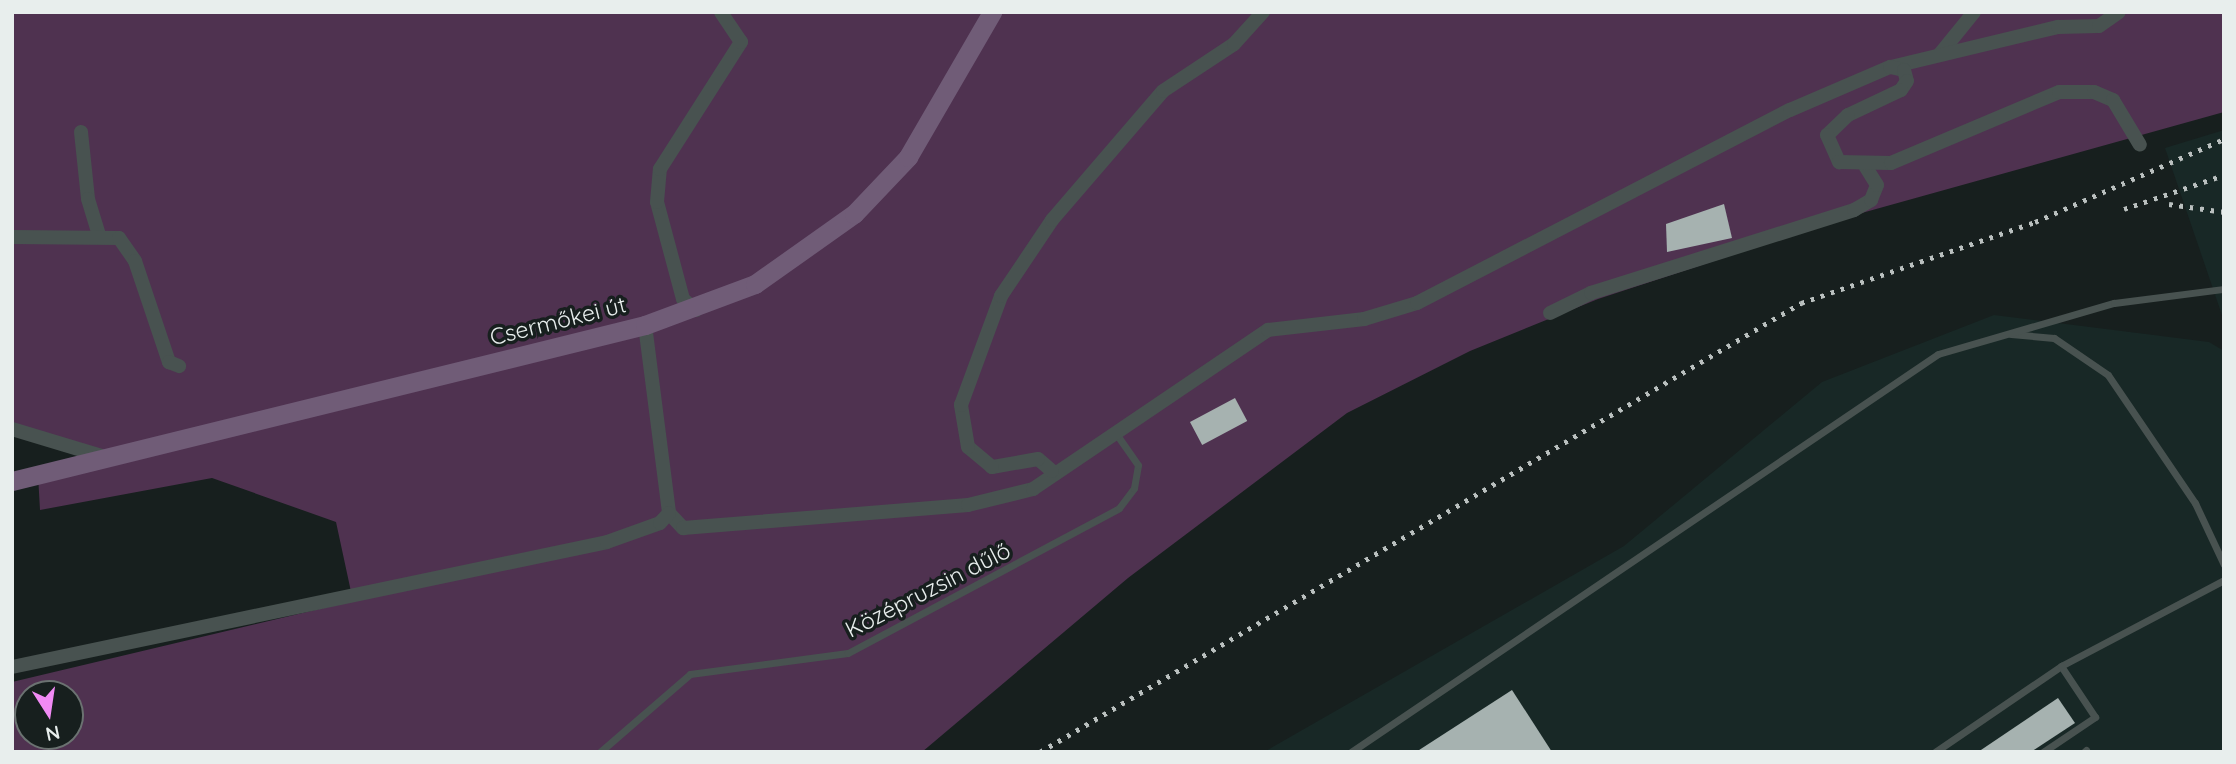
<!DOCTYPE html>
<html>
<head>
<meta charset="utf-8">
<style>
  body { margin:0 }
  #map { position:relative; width:2236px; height:764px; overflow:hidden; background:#171f1e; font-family:Quicksand,sans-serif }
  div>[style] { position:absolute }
  .built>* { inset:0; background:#182826 }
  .green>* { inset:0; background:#4f3250 }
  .building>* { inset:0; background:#a6b2b0; transform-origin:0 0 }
  .lane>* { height:7px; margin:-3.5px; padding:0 3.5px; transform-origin:3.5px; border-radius:3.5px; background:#485250 }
  .street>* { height:14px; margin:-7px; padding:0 7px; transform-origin:7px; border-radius:7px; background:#485250 }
  .secondary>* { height:19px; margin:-9.5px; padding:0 9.5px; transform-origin:9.5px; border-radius:9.5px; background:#705c77 }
  .rail>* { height:5px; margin-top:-2.5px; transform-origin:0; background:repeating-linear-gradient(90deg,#bac0bf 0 3.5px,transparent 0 10.5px) }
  span { translate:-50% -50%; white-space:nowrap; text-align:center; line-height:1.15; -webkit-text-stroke:7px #171f1e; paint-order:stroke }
  .street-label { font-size:23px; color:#e8eeed }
  .frame { position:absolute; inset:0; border:14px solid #e8eeed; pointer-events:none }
  .north { position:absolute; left:14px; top:680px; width:70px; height:70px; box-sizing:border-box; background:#171f1e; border:2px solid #6b7271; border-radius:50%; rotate:168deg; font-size:19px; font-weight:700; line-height:28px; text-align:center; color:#e8eeed }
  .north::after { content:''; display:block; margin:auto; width:24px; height:32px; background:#f18af4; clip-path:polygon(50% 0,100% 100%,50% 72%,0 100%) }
</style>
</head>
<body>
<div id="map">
  <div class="built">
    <i style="clip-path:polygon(2224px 130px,2224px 321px,2165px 148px)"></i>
    <i style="clip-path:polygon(1994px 315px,2209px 342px,2224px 351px,2224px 752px,1264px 752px,1624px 546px,1822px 382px)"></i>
  </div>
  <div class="green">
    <i style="clip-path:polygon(evenodd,12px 12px,2224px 12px,2224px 112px,1851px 216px,1598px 299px,1470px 351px,1347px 413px,1128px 578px,922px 752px,12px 752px,12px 682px,353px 601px,336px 522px,212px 478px,40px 510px,38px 475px,104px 458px,12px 429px,12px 12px,28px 694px,70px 694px,70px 736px,28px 736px,28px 694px)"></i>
  </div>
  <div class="building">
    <i style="clip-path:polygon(1724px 204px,1732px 238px,1667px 252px,1666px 224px)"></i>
    <i style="left:1235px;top:398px;width:26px;height:51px;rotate:62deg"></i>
    <i style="clip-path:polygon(1512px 690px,1552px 752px,1416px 752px)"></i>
    <i style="clip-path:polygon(2058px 698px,2075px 723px,2031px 752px,1978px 752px)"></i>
  </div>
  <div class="lane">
    <i style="left:2011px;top:334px;width:43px;rotate:5.3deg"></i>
    <i style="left:2054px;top:338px;width:65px;rotate:34.4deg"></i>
    <i style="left:2108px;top:375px;width:155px;rotate:55.8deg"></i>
    <i style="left:2195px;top:503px;width:68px;rotate:64.9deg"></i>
    <i style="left:600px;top:752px;width:119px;rotate:-40.9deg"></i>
    <i style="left:690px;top:674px;width:159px;rotate:-7.6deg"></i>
    <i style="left:848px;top:653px;width:307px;rotate:-28.1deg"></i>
    <i style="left:1119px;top:508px;width:25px;rotate:-53deg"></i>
    <i style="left:1134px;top:488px;width:23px;rotate:-80deg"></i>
    <i style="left:1138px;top:465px;width:38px;rotate:-125deg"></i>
    <i style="left:1351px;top:752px;width:709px;rotate:-34.14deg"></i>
    <i style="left:1938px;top:354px;width:183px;rotate:-16.2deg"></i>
    <i style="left:2114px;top:303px;width:111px;rotate:-7.3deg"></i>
    <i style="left:1935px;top:752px;width:153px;rotate:-34.3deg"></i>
    <i style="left:2061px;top:666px;width:184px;rotate:-27.8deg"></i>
    <i style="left:2043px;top:752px;width:63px;rotate:-33.9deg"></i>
    <i style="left:2095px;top:717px;width:61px;rotate:-123.7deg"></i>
    <i style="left:2084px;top:752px;width:3px;rotate:-45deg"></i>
  </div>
  <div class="street">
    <i style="left:1940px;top:54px;width:54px;rotate:-51deg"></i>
    <i style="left:1891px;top:67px;width:172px;rotate:-13.5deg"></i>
    <i style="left:2058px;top:27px;width:41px;rotate:-1.4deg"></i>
    <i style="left:2099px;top:26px;width:24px;rotate:-35deg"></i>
    <i style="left:81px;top:132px;width:67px;rotate:84deg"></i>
    <i style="left:88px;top:199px;width:37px;rotate:73deg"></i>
    <i style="left:12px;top:237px;width:107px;rotate:0.5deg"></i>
    <i style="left:119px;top:238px;width:28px;rotate:55deg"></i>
    <i style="left:135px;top:261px;width:107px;rotate:71.4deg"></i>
    <i style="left:169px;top:362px;width:11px;rotate:22deg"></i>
    <i style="left:696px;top:310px;width:17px;rotate:-140deg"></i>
    <i style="left:683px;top:299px;width:100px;rotate:-105deg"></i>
    <i style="left:657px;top:202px;width:33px;rotate:-85deg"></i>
    <i style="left:660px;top:169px;width:151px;rotate:-57.5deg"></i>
    <i style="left:741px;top:42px;width:36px;rotate:-124deg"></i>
    <i style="left:1550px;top:313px;width:46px;rotate:-26deg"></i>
    <i style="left:1591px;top:293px;width:276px;rotate:-17.5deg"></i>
    <i style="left:1854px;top:210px;width:20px;rotate:-30deg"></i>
    <i style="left:1871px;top:200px;width:16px;rotate:-68deg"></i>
    <i style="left:1877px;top:185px;width:22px;rotate:-122deg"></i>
    <i style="left:645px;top:325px;width:190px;rotate:82.7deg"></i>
    <i style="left:669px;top:513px;width:21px;rotate:47deg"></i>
    <i style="left:683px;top:528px;width:286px;rotate:-4.6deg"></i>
    <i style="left:968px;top:505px;width:67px;rotate:-13.8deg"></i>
    <i style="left:1033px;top:489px;width:284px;rotate:-34.1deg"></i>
    <i style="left:1268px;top:330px;width:97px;rotate:-6.5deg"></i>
    <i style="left:1364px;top:319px;width:55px;rotate:-16.8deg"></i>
    <i style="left:1417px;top:303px;width:420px;rotate:-27.4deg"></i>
    <i style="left:1790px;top:110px;width:109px;rotate:-23.3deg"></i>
    <i style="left:1890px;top:67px;width:14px;rotate:12deg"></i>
    <i style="left:1904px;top:70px;width:11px;rotate:75deg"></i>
    <i style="left:1907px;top:81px;width:11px;rotate:124deg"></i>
    <i style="left:1901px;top:90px;width:59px;rotate:154.7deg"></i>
    <i style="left:1848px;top:115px;width:29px;rotate:136deg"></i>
    <i style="left:1827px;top:135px;width:30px;rotate:66deg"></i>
    <i style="left:1839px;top:162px;width:52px;rotate:1.1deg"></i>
    <i style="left:1891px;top:163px;width:182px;rotate:-22.9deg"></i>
    <i style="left:2059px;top:92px;width:35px"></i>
    <i style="left:2094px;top:92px;width:21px;rotate:23deg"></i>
    <i style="left:2113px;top:100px;width:52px;rotate:59deg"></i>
    <i style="left:12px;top:429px;width:97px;rotate:16.8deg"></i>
    <i style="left:1052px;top:471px;width:18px;rotate:-139deg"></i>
    <i style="left:1038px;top:459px;width:47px;rotate:170.1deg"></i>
    <i style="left:992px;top:467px;width:31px;rotate:-140deg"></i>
    <i style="left:968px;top:447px;width:43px;rotate:-99.5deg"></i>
    <i style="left:961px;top:405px;width:116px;rotate:-69.8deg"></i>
    <i style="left:1001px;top:296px;width:92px;rotate:-56.1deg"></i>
    <i style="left:1052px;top:220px;width:170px;rotate:-49.3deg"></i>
    <i style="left:1163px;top:91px;width:85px;rotate:-33.5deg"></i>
    <i style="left:1234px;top:44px;width:43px;rotate:-47.8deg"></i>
    <i style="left:12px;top:667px;width:608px;rotate:-11.86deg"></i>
    <i style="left:607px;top:542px;width:56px;rotate:-19.7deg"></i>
    <i style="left:660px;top:523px;width:13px;rotate:-48deg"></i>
  </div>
  <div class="secondary">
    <i style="left:12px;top:481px;width:652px;rotate:-13.84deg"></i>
    <i style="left:645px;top:325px;width:117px;rotate:-20.4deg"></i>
    <i style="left:755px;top:284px;width:121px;rotate:-35.3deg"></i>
    <i style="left:854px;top:214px;width:79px;rotate:-46.5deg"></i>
    <i style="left:908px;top:157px;width:168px;rotate:-59.9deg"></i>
  </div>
  <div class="rail">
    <i style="left:2169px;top:204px;width:56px;rotate:8.3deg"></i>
    <i style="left:2124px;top:209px;width:106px;rotate:-18.8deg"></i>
    <i style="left:1040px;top:752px;width:884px;rotate:-30.54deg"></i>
    <i style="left:1801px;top:303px;width:248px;rotate:-19.1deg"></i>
    <i style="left:2035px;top:222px;width:206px;rotate:-23.7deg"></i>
  </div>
  <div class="street-label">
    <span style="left:558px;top:321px;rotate:-14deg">Csermőkei út</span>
    <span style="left:928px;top:590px;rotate:-27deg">Középruzsin dűlő</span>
  </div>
  <div class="frame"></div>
  <div class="north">N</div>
</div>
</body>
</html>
